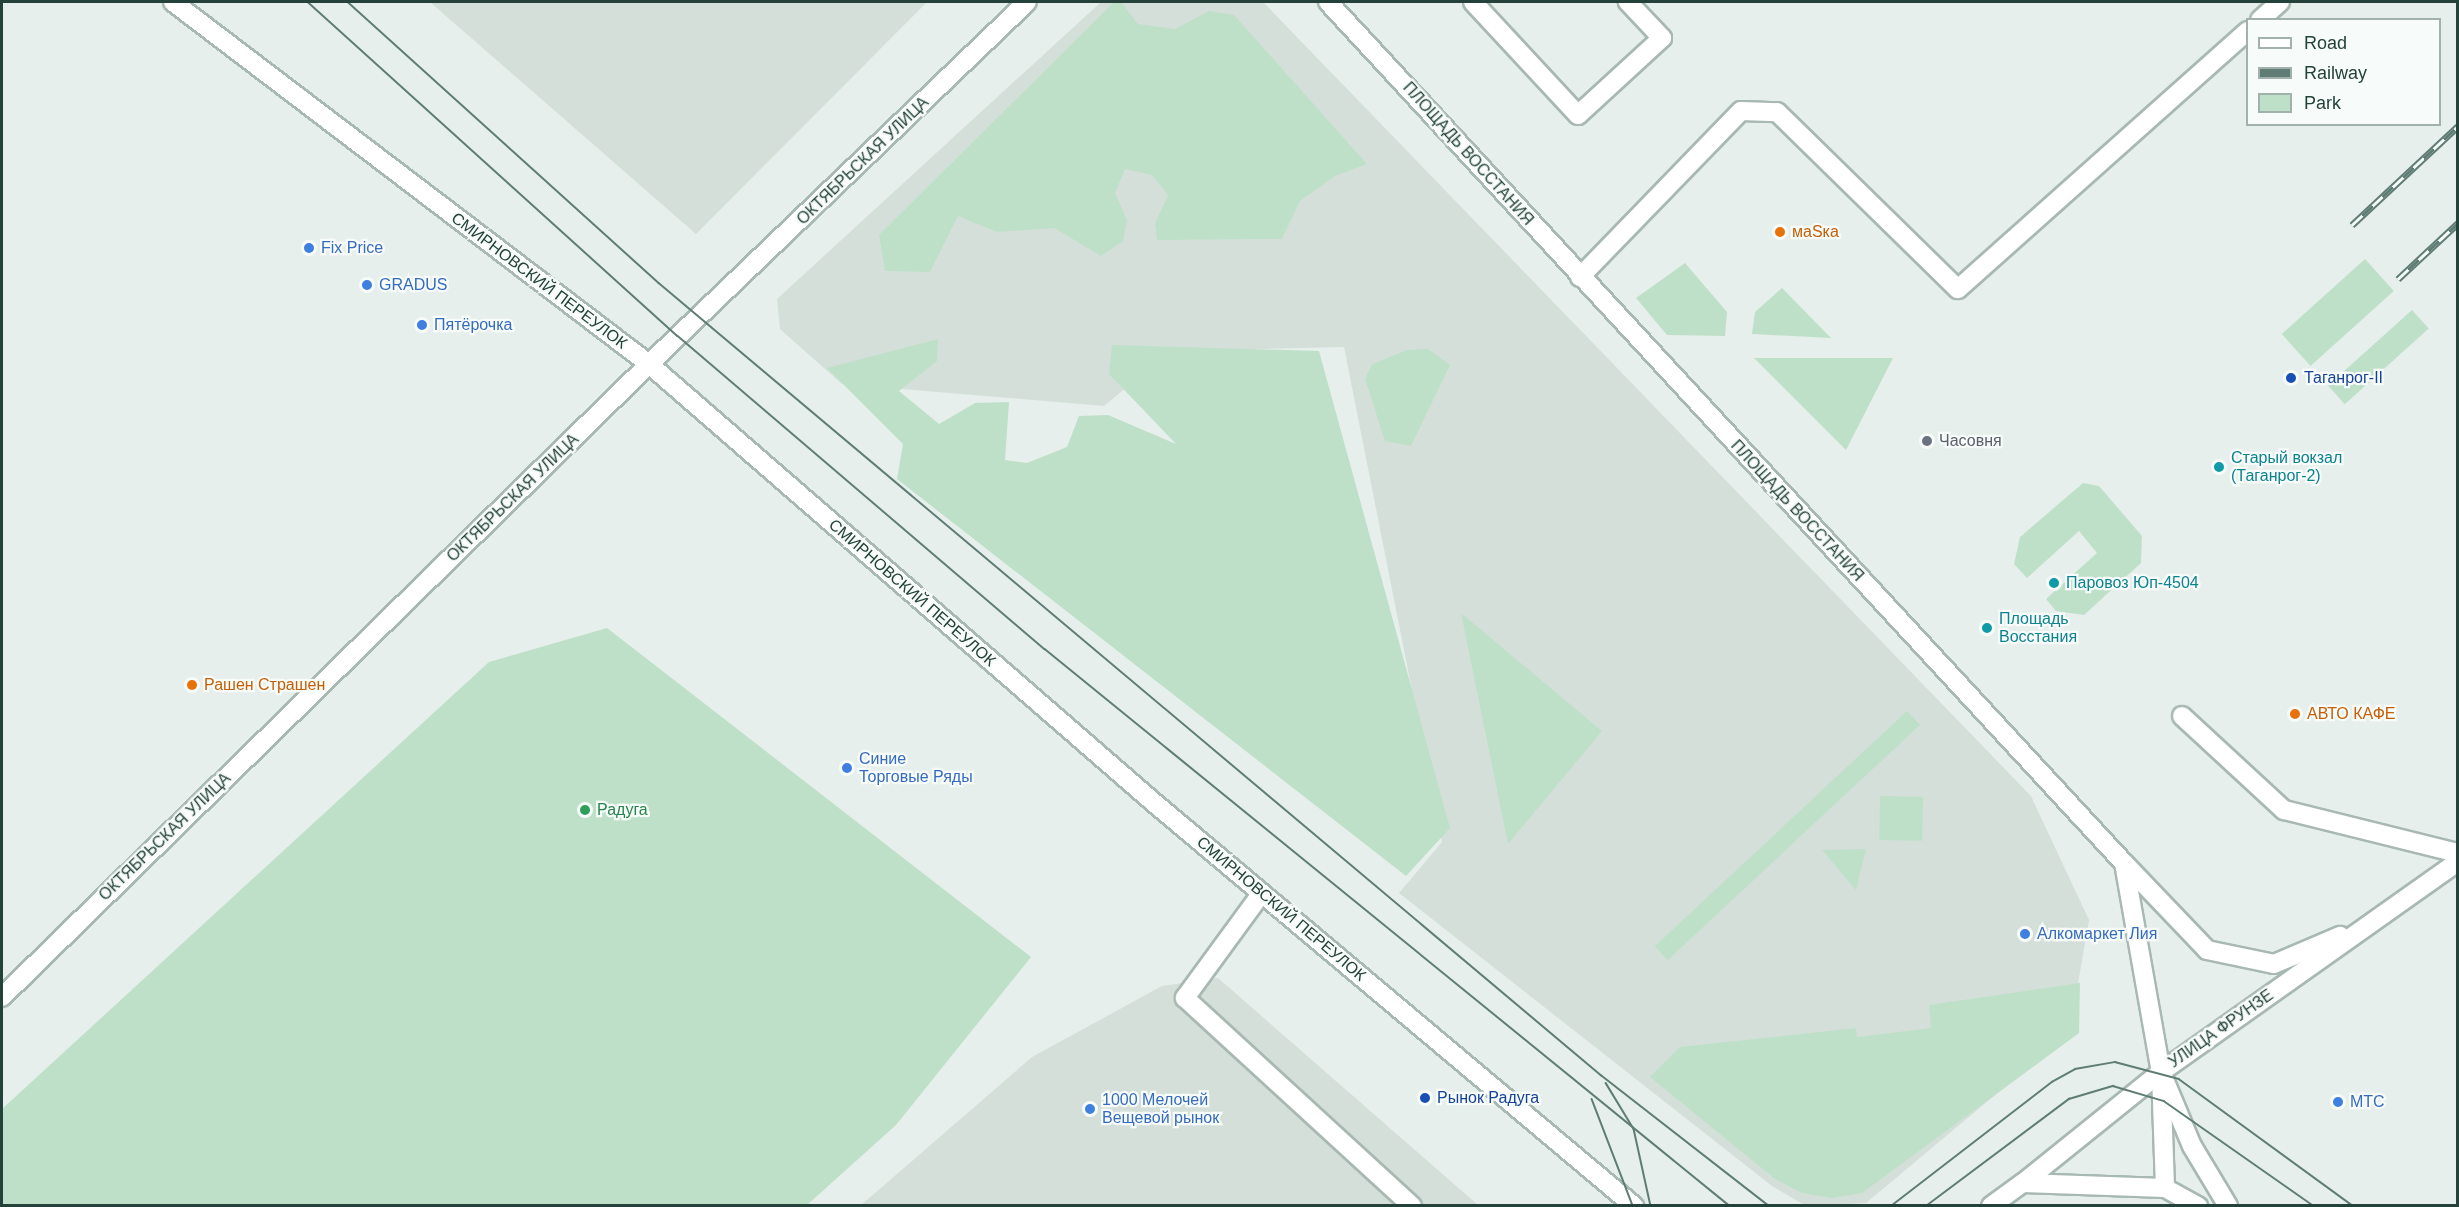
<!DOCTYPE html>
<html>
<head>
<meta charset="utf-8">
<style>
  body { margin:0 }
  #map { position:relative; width:2459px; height:1207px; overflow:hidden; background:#e6efeb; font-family:Helvetica,sans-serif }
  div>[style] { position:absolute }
  .built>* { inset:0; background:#d4dfda }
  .green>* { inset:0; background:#bfe0c8; transform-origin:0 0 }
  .roads { filter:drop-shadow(2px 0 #a8b8b2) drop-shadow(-2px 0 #a8b8b2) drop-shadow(0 2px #a8b8b2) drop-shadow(0 -2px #a8b8b2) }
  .service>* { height:18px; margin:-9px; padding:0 9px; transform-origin:9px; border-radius:9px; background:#fff }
  .minor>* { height:18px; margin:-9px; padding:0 9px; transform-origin:9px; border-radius:9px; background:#fff }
  .tertiary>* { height:18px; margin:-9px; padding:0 9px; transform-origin:9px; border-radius:9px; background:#fff }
  .secondary>* { height:18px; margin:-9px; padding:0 9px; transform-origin:9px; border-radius:9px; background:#fff }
  .tram>* { height:1.5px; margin:-0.75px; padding:0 0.75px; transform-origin:0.75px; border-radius:0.75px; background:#5f7d75 }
  .rail>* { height:7px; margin-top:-3.5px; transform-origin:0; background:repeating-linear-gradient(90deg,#f7fbf9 0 14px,#5f7d75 0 28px); box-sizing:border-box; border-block:2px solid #5f7d75 }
  .dots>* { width:16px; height:16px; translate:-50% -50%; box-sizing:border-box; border:3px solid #f7fbf9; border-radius:50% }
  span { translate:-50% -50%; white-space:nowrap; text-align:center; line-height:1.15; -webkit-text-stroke:4.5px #f7fbf9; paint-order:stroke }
  .street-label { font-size:16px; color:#24423a }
  .food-label { font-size:16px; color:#c56008 }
  .left { translate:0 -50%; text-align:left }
  .shop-label { font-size:16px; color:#366cbe }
  .transit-label { font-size:16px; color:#164399 }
  .worship-label { font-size:16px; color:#5b616d }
  .culture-label { font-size:16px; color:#0d838f }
  .leisure-label { font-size:16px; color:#27864d }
  .frame { position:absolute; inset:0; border:3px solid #24423a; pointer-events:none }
  .legend { position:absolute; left:2246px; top:18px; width:195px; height:108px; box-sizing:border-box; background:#f7fbf9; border:2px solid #a3b1ad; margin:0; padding:8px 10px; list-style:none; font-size:18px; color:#24423a }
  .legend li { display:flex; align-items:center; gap:12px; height:30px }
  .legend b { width:30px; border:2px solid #a3b1ad }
</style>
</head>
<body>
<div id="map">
  <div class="built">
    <i style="clip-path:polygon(430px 2px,927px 2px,696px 234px)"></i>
    <i style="clip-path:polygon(1101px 2px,1263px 2px,2031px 796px,2089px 920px,2072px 1018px,2043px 1055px,1866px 1203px,1806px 1206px,1772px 1186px,1399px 893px,1442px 842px,1344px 347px,1170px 351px,1104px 406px,842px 384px,780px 329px,777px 299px)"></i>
    <i style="clip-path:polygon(1218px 978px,1478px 1205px,860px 1206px,1032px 1057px,1162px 986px)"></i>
  </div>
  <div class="green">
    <i style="clip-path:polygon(1114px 2px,1121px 2px,1138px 24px,1175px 29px,1209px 11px,1234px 15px,1367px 164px,1335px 176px,1300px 201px,1282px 239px,1157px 240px,1155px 223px,1168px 195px,1152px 175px,1125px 169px,1115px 193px,1127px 220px,1123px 241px,1101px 256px,1054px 228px,997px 232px,958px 216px,930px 272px,885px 271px,879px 235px)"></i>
    <i style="left:2365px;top:259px;width:43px;height:112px;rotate:48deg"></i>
    <i style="clip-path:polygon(1685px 263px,1727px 312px,1725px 336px,1667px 335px,1636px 298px)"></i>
    <i style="clip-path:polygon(1782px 288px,1831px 338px,1752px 334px,1755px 312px)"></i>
    <i style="left:2412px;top:310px;width:25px;height:113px;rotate:48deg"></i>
    <i style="clip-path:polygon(938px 339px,937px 361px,899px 391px,939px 424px,975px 403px,1009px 402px,1005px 460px,1027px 463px,1067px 447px,1079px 416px,1108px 415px,1176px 444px,1109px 374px,1112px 345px,1319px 351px,1450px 828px,1406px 876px,897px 479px,903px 444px,827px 368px)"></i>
    <i style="clip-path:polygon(1428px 349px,1450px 365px,1411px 446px,1385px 441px,1365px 379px,1372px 364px,1407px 350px)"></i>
    <i style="clip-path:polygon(1754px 358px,1893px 358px,1846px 450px)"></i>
    <i style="clip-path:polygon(2083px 483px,2099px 486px,2142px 536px,2141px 563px,2084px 615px,2056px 611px,2046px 599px,2097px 553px,2079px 531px,2027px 578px,2014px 564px,2020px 537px)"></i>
    <i style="clip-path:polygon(1461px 613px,1602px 731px,1508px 844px)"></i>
    <i style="clip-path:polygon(607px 628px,1031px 957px,896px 1125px,807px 1205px,2px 1205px,2px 1109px,489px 662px)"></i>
    <i style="left:1907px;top:711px;width:19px;height:345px;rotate:47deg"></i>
    <i style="left:1880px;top:796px;width:43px;height:44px;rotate:1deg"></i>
    <i style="clip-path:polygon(1866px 849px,1856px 890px,1822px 850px)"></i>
    <i style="clip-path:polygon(2080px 983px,2079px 1033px,1862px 1193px,1832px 1198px,1802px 1193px,1775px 1179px,1650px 1077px,1680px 1047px,1856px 1028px,1857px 1037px,1931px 1028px,1929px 1005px)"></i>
  </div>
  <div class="roads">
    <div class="service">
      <i style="left:1473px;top:2px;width:154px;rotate:47.1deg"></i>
      <i style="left:1578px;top:115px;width:114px;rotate:-42.5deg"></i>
      <i style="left:1662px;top:38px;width:50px;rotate:-133.4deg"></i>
      <i style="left:2182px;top:716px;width:139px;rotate:42.7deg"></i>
      <i style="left:2284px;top:810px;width:179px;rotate:13.9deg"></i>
      <i style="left:1261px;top:894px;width:129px;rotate:126.2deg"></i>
      <i style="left:1185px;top:998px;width:308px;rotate:42.5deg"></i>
    </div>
    <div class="minor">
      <i style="left:2260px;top:20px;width:27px;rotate:-42deg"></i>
      <i style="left:1580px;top:277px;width:231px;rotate:-45.9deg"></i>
      <i style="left:1741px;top:111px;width:36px;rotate:2deg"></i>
      <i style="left:1777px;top:112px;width:253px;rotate:44.4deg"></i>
      <i style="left:1958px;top:289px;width:388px;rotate:-41.7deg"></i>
      <i style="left:2124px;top:863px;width:120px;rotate:46.3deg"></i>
      <i style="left:2207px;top:950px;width:68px;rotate:11.8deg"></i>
      <i style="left:2274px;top:964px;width:72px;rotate:-23deg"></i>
      <i style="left:2161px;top:1073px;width:115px;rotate:88deg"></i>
      <i style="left:2023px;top:1183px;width:177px;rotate:-38.8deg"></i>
      <i style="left:2161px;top:1072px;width:364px;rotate:-35.3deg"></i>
    </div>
    <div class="tertiary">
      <i style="left:2px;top:997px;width:905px;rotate:-44.37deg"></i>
      <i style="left:1991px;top:1206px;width:39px;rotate:-36deg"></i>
    </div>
    <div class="secondary">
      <i style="left:173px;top:2px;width:598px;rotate:37.25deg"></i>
      <i style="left:649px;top:364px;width:666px;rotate:40.98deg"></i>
      <i style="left:1152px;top:801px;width:630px;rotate:40.04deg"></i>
      <i style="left:1328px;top:2px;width:1173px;rotate:47.25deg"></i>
      <i style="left:2124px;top:863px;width:212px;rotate:80deg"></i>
      <i style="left:2161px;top:1072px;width:80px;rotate:67.3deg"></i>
      <i style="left:2192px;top:1146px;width:70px;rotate:59deg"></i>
      <i style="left:649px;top:364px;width:523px;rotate:-43.76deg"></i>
      <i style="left:2023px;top:1183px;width:142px;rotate:2deg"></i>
      <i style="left:2165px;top:1188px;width:38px;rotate:29deg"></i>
    </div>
  </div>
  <div class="tram">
    <i style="left:308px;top:2px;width:498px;rotate:42.1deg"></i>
    <i style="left:678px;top:336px;width:482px;rotate:40.5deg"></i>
    <i style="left:1045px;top:649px;width:883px;rotate:39.12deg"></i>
    <i style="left:348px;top:2px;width:419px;rotate:42.1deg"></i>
    <i style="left:659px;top:283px;width:1231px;rotate:40.06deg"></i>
    <i style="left:1601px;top:1075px;width:213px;rotate:37.9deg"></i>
    <i style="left:1606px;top:1083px;width:54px;rotate:58.7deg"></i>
    <i style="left:1634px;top:1129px;width:79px;rotate:77.6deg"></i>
    <i style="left:1592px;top:1099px;width:115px;rotate:69deg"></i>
    <i style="left:1891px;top:1206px;width:203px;rotate:-37.6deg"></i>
    <i style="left:2052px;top:1082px;width:26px;rotate:-29deg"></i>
    <i style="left:2075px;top:1069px;width:41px;rotate:-9.9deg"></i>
    <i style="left:2115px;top:1062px;width:66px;rotate:14.9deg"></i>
    <i style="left:2179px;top:1079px;width:215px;rotate:36.1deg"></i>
    <i style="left:1926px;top:1206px;width:179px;rotate:-36.8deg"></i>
    <i style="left:2069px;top:1099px;width:46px;rotate:-16.5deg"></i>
    <i style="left:2113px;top:1086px;width:53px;rotate:16.4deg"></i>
    <i style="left:2164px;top:1101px;width:183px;rotate:35deg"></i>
  </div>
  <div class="rail">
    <i style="left:2352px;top:225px;width:145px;rotate:-43deg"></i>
    <i style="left:2398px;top:279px;width:82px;rotate:-43deg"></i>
  </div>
  <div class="dots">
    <i style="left:1780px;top:232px;background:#e8710a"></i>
    <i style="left:309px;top:248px;background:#3f7fe0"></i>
    <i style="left:367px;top:285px;background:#3f7fe0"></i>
    <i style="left:422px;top:325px;background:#3f7fe0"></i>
    <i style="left:2291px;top:378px;background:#1a4fb4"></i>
    <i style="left:1927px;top:441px;background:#6b7280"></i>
    <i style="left:2219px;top:467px;background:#0f9aa8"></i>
    <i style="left:2054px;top:583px;background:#0f9aa8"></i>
    <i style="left:1987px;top:628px;background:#0f9aa8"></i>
    <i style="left:192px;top:685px;background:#e8710a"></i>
    <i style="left:2295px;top:714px;background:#e8710a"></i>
    <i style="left:847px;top:768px;background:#3f7fe0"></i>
    <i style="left:585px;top:810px;background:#2e9e5b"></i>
    <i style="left:2025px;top:934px;background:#3f7fe0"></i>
    <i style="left:1425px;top:1098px;background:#1a4fb4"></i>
    <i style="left:2338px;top:1102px;background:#3f7fe0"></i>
    <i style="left:1090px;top:1109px;background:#3f7fe0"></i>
  </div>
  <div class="street-label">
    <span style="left:1468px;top:154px;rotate:48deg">ПЛОЩАДЬ ВОССТАНИЯ</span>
    <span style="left:863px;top:161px;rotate:-44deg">ОКТЯБРЬСКАЯ УЛИЦА</span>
    <span style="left:539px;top:281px;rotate:37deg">СМИРНОВСКИЙ ПЕРЕУЛОК</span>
    <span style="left:513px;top:498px;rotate:-44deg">ОКТЯБРЬСКАЯ УЛИЦА</span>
    <span style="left:1797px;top:511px;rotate:47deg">ПЛОЩАДЬ ВОССТАНИЯ</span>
    <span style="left:912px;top:593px;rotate:41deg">СМИРНОВСКИЙ ПЕРЕУЛОК</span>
    <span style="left:165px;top:837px;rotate:-44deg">ОКТЯБРЬСКАЯ УЛИЦА</span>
    <span style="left:1281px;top:909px;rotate:40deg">СМИРНОВСКИЙ ПЕРЕУЛОК</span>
    <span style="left:2221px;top:1029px;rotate:-35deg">УЛИЦА ФРУНЗЕ</span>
  </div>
  <div class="food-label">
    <span class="left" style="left:1792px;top:232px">маSка</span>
    <span class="left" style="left:204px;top:685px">Рашен Страшен</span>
    <span class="left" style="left:2307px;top:714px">АВТО КАФЕ</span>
  </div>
  <div class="shop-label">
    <span class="left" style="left:321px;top:248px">Fix Price</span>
    <span class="left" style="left:379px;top:285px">GRADUS</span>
    <span class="left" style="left:434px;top:325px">Пятёрочка</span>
    <span class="left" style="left:859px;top:768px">Синие<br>Торговые Ряды</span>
    <span class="left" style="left:2037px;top:934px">Алкомаркет Лия</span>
    <span class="left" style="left:1102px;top:1109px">1000 Мелочей<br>Вещевой рынок</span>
    <span class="left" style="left:2350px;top:1102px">МТС</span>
  </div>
  <div class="transit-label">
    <span class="left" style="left:2304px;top:378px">Таганрог-II</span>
    <span class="left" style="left:1437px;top:1098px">Рынок Радуга</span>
  </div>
  <div class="worship-label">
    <span class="left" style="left:1939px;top:441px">Часовня</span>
  </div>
  <div class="culture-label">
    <span class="left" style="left:2231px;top:467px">Старый вокзал<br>(Таганрог-2)</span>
    <span class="left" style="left:2066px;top:583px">Паровоз Юп-4504</span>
    <span class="left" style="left:1999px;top:628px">Площадь<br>Восстания</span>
  </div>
  <div class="leisure-label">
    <span class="left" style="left:597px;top:810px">Радуга</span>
  </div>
  <div class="frame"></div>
  <ul class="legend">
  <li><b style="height:8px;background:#fff"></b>Road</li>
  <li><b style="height:8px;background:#5f7d75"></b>Railway</li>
  <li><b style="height:16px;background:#bfe0c8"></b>Park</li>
  </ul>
</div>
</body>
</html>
